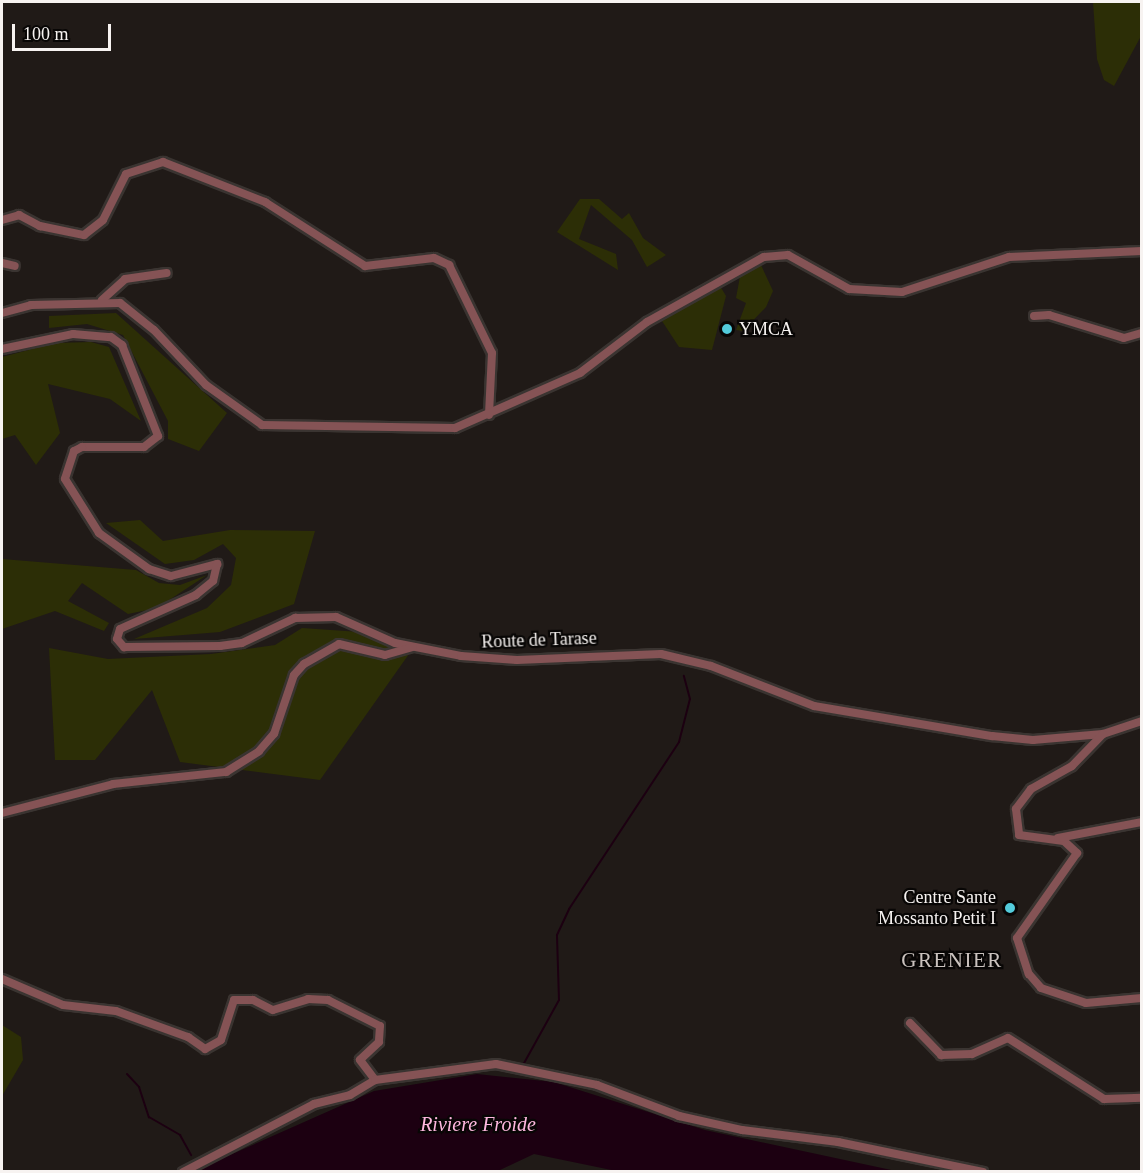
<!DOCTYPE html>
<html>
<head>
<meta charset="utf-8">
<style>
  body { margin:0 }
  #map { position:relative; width:1143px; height:1173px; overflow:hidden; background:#201a17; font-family:Georgia,serif }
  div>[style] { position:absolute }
  .green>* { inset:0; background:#2c2e06 }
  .water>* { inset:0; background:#1c0011 }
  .stream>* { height:2px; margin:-1px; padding:0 1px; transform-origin:1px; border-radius:1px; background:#1c0011 }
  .roads { filter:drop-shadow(2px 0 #3a3431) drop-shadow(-2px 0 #3a3431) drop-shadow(0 2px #3a3431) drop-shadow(0 -2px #3a3431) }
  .minor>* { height:8px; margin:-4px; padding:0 4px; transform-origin:4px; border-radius:4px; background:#855355 }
  .dots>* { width:16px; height:16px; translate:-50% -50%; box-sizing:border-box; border:3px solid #080605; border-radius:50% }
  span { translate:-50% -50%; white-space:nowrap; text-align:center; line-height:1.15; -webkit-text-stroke:4.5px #080605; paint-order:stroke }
  .poi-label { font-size:18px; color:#f7f3f1 }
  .left { translate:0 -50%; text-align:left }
  .right { translate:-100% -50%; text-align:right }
  .street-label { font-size:18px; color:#f7f3f1 }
  .water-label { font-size:20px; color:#fdb7de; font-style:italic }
  .quarter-label { font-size:21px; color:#cac2be; letter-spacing:1.5px }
  .frame { position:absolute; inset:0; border:3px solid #f7f3f1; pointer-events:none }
  .scale { position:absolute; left:12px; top:24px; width:99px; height:27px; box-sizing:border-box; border:3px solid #f7f3f1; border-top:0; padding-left:8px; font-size:18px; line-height:21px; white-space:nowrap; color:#f7f3f1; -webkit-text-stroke:4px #080605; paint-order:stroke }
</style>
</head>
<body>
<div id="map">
  <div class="green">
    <i style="clip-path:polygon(1093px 2px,1141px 2px,1141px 36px,1114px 86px,1104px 80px,1097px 59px)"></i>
    <i style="clip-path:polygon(580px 199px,599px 199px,622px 219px,629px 213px,643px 238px,666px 255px,647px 267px,632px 240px,591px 205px,579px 239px,616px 254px,618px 270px,557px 232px)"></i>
    <i style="clip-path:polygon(761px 265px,773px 291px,766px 307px,743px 331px,736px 330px,746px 303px,736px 298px,741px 271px)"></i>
    <i style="clip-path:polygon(720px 286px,726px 296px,712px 350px,679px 347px,662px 321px)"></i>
    <i style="clip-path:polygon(116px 313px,227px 413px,199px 451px,168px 439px,168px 421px,123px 335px,87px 324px,49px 328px,49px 316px)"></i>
    <i style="clip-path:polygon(91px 342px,109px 347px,141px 421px,110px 399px,48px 384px,60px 433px,36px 465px,15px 435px,2px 439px,2px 357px,55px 343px)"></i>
    <i style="clip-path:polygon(140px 520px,163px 541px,230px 530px,315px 531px,294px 604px,220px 632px,134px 639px,207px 608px,231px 585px,236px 558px,223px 544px,194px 560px,165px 564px,106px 523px)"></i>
    <i style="clip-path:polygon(2px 559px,136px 570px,159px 583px,180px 585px,207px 575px,157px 608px,128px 614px,82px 583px,68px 601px,109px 623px,104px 631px,55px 611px,2px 629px)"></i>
    <i style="clip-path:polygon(302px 628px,360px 632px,409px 654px,320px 780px,180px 762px,152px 690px,95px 760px,55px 760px,49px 648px,108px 659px,211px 654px,275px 645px)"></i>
    <i style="clip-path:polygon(2px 1025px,21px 1037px,23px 1060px,2px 1096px)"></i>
  </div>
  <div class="water">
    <i style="clip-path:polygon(477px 1074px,554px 1082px,705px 1130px,896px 1171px,621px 1172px,534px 1154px,498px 1171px,194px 1171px,374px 1091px)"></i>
  </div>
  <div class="stream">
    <i style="left:523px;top:1065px;width:74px;rotate:-61deg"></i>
    <i style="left:559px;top:1000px;width:65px;rotate:-91.8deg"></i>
    <i style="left:557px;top:935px;width:29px;rotate:-65deg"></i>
    <i style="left:569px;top:909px;width:200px;rotate:-56.6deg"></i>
    <i style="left:679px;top:742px;width:44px;rotate:-75.7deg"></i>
    <i style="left:690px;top:699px;width:24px;rotate:-105deg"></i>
    <i style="left:127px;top:1074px;width:18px;rotate:47deg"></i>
    <i style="left:139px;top:1087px;width:32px;rotate:72deg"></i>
    <i style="left:149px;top:1117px;width:36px;rotate:30deg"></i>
    <i style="left:180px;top:1135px;width:23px;rotate:61deg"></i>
  </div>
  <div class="roads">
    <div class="minor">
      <i style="left:2px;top:220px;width:18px;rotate:-16deg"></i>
      <i style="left:19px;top:215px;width:24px;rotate:28deg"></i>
      <i style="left:40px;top:226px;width:45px;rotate:11.6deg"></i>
      <i style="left:84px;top:235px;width:24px;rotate:-38deg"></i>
      <i style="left:103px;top:220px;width:51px;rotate:-63.4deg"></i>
      <i style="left:126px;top:174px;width:39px;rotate:-18deg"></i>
      <i style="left:163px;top:162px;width:110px;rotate:21.4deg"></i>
      <i style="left:265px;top:202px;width:119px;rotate:32.6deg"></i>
      <i style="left:365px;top:266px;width:69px;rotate:-6.6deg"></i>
      <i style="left:434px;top:258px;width:17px;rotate:25deg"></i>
      <i style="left:449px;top:265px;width:98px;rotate:64deg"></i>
      <i style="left:492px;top:353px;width:62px;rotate:92.8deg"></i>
      <i style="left:2px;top:263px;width:13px;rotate:13deg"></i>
      <i style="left:102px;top:300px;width:31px;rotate:-42deg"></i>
      <i style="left:125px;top:279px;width:42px;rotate:-8.1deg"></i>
      <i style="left:2px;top:313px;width:30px;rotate:-15deg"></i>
      <i style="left:31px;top:305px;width:89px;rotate:-1.3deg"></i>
      <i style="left:120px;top:303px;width:43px;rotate:38.5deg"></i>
      <i style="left:154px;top:330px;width:76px;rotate:46.6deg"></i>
      <i style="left:206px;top:385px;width:69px;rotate:35.5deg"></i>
      <i style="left:262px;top:425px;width:193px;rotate:0.9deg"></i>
      <i style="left:455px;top:428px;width:137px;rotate:-23.7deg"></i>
      <i style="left:580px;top:373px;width:84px;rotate:-37.3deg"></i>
      <i style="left:647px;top:322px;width:134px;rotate:-29.1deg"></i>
      <i style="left:764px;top:257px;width:24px;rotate:-5deg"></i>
      <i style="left:788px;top:255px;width:70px;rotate:29.1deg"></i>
      <i style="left:849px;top:289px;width:53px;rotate:3.2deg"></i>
      <i style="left:902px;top:292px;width:113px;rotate:-18.1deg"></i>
      <i style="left:1009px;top:257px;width:133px;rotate:-2.6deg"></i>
      <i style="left:1034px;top:316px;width:15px;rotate:-4deg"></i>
      <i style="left:1049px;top:315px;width:78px;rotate:17deg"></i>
      <i style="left:1124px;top:338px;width:19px;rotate:-16deg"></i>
      <i style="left:2px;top:349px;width:73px;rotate:-11.9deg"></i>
      <i style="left:73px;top:334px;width:38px;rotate:5deg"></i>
      <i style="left:111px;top:337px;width:14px;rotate:36deg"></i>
      <i style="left:122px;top:345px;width:98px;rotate:68.4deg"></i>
      <i style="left:158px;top:436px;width:18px;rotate:142deg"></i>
      <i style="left:144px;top:447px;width:62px;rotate:180deg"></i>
      <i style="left:82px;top:447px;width:9px;rotate:153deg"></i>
      <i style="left:74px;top:451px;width:29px;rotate:108deg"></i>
      <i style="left:65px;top:479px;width:64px;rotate:57.8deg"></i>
      <i style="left:99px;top:533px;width:62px;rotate:35.8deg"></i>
      <i style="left:149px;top:569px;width:23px;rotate:18deg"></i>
      <i style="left:171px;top:576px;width:48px;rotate:-14.6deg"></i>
      <i style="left:217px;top:564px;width:17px;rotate:103deg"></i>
      <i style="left:213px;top:581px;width:22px;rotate:141deg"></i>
      <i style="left:196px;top:595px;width:83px;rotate:155.9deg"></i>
      <i style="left:120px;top:629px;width:10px;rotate:107deg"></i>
      <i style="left:117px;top:639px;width:11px;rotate:49deg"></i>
      <i style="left:124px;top:647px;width:96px;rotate:-0.6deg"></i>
      <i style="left:220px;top:646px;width:22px;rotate:-8deg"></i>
      <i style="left:242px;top:643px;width:59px;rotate:-25.3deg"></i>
      <i style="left:295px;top:618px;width:41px;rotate:-1.4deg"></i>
      <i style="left:336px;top:617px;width:64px;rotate:23.8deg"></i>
      <i style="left:395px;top:643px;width:67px;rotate:11.1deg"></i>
      <i style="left:461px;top:656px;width:56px;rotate:4.1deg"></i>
      <i style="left:517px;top:660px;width:144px;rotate:-2.4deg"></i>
      <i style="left:661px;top:654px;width:51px;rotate:13.5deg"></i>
      <i style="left:711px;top:666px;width:110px;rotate:21.2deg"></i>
      <i style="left:814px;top:706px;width:181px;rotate:9.6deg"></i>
      <i style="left:992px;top:736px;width:41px;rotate:5.6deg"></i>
      <i style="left:1033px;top:740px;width:70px;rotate:-4.9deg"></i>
      <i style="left:1103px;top:734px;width:41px;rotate:-18.4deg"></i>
      <i style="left:1103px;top:734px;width:45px;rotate:134.1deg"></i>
      <i style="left:1072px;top:766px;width:47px;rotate:150.7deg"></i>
      <i style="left:1031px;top:789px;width:25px;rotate:127deg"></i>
      <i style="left:1016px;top:809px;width:26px;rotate:83deg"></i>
      <i style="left:1019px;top:835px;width:45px;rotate:7.6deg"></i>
      <i style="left:1064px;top:841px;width:18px;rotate:43deg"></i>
      <i style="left:1077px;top:853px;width:104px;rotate:125.2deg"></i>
      <i style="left:1017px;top:938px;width:38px;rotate:72deg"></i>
      <i style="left:1029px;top:974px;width:18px;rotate:49deg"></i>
      <i style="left:1041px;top:988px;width:47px;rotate:18.4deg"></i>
      <i style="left:1086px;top:1003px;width:56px;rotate:-5.1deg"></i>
      <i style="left:2px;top:813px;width:115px;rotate:-14.6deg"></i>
      <i style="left:113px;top:784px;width:114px;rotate:-6.1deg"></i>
      <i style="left:226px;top:772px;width:39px;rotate:-32deg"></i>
      <i style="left:259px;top:751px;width:23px;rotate:-49deg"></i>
      <i style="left:274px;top:734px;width:62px;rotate:-71.3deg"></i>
      <i style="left:294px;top:675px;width:15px;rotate:-48deg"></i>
      <i style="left:304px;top:664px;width:40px;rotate:-29.7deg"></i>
      <i style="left:339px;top:644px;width:47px;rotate:13.4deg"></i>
      <i style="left:385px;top:655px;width:29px;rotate:-16deg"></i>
      <i style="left:1058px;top:838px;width:86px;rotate:-10.8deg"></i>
      <i style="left:2px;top:979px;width:66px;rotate:23.1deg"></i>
      <i style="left:63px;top:1005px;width:53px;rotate:6.5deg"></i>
      <i style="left:116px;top:1011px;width:77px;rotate:19.9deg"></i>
      <i style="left:188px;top:1037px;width:21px;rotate:35deg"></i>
      <i style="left:205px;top:1049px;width:18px;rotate:-29deg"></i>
      <i style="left:221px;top:1040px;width:42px;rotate:-72deg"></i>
      <i style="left:234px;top:1000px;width:19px"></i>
      <i style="left:253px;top:1000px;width:22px;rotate:27deg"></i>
      <i style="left:273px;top:1010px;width:37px;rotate:-17deg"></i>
      <i style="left:308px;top:999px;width:20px;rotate:3deg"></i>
      <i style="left:328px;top:1000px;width:58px;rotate:26.6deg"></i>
      <i style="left:380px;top:1026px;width:16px;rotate:94deg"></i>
      <i style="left:379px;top:1042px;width:26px;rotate:137deg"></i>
      <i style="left:360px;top:1060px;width:25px;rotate:53deg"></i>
      <i style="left:910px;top:1023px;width:45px;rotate:45.9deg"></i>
      <i style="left:941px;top:1055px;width:31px;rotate:-2deg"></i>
      <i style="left:972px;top:1054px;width:39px;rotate:-24deg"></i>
      <i style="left:1008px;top:1038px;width:114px;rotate:32.4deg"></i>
      <i style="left:1104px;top:1099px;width:38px;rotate:-2deg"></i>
      <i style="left:183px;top:1172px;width:148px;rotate:-27.4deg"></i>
      <i style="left:314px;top:1104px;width:37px;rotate:-14deg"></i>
      <i style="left:350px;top:1095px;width:29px;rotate:-31deg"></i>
      <i style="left:375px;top:1080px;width:122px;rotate:-7.5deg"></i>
      <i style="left:496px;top:1064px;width:103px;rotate:11.7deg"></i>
      <i style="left:597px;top:1085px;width:88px;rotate:20.7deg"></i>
      <i style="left:679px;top:1116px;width:65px;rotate:12.5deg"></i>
      <i style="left:742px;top:1130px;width:97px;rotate:7.1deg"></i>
      <i style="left:838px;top:1142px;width:148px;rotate:11.7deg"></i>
    </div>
  </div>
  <div class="dots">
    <i style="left:727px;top:329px;background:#53cbdb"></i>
    <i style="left:1010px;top:908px;background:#53cbdb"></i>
  </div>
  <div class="poi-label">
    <span class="left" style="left:739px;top:329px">YMCA</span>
    <span class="right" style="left:996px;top:908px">Centre Sante<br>Mossanto Petit I</span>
  </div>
  <div class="street-label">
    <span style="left:539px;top:640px;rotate:-2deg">Route de Tarase</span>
  </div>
  <div class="water-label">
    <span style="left:478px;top:1124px">Riviere Froide</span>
  </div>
  <div class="quarter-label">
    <span style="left:952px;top:960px">GRENIER</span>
  </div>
  <div class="frame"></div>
  <div class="scale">100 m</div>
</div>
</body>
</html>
